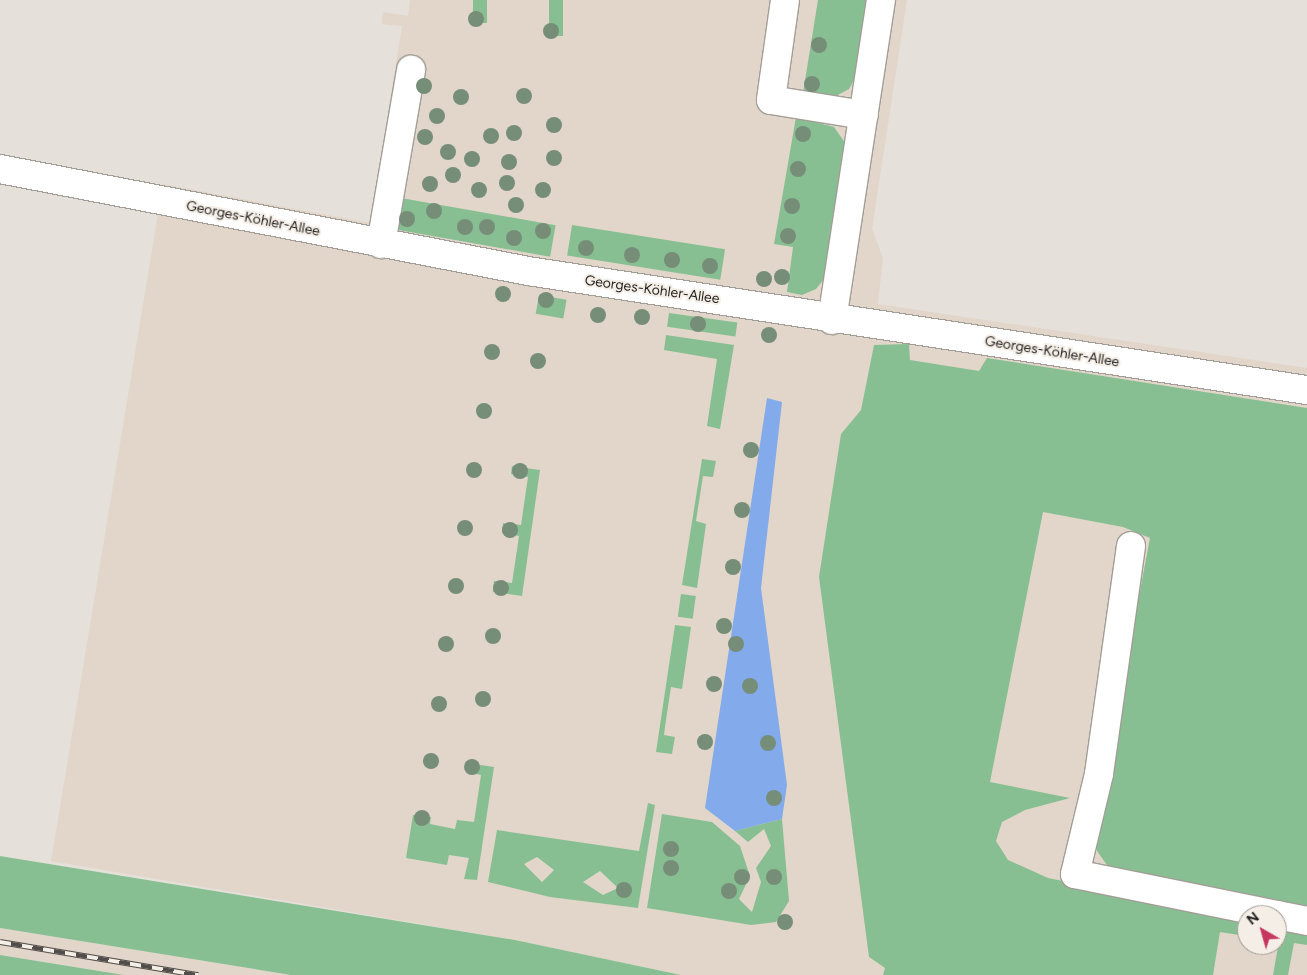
<!DOCTYPE html>
<html>
<head>
<meta charset="utf-8">
<style>
  body { margin:0 }
  #map { position:relative; width:1307px; height:975px; overflow:hidden; background:#e6e0da; font-family:Figtree,sans-serif }
  div>[style] { position:absolute }
  .built>* { inset:0; background:#e1d6c9 }
  .green>* { inset:0; background:#88bf92; transform-origin:0 0 }
  .water>* { inset:0; background:#83aaea }
  .roads { filter:drop-shadow(1px 0 #a29d96) drop-shadow(-1px 0 #a29d96) drop-shadow(0 1px #a29d96) drop-shadow(0 -1px #a29d96) }
  .minor>* { height:28px; margin:-14px; padding:0 14px; transform-origin:14px; border-radius:14px; background:#fff }
  .rail>* { height:5.5px; margin-top:-2.75px; transform-origin:0; background:repeating-linear-gradient(90deg,#f4eee7 0 11px,#514d4a 0 22px); box-sizing:border-box; border-block:1px solid #514d4a }
  .trees>* { width:16px; height:16px; margin:-8px; border-radius:50%; background:#768e78 }
  span { translate:-50% -50%; white-space:nowrap; text-align:center; line-height:1.15; -webkit-text-stroke:4px #f4eee7; paint-order:stroke }
  .street-label { font-size:14px; color:#221f1d }
  .north { position:absolute; left:1237px; top:905px; width:50px; height:50px; box-sizing:border-box; background:#f4eee7; border:1px solid #a09b96; border-radius:50%; rotate:322deg; font-size:14px; font-weight:700; line-height:20px; text-align:center; color:#221f1d }
  .north::after { content:''; display:block; margin:auto; width:18px; height:22px; background:#c5375f; clip-path:polygon(50% 0,100% 100%,50% 72%,0 100%) }
</style>
</head>
<body>
<div id="map">
  <div class="built">
    <i style="clip-path:polygon(evenodd,410px 0,907px 0,872px 229px,883px 258px,878px 304px,1307px 368px,1307px 975px,681px 975px,515px 940px,51px 861px,163px 184px,370px 223px,402px 26px,382px 24px,383px 12px,408px 16px,410px 0,1247px 915px,1277px 915px,1277px 945px,1247px 945px,1247px 915px)"></i>
    <i style="clip-path:polygon(0 928px,291px 975px,124px 975px,0 955px)"></i>
  </div>
  <div class="green">
    <i style="left:473px;top:0;width:14px;height:23px"></i>
    <i style="left:549px;top:0;width:14px;height:36px"></i>
    <i style="clip-path:polygon(818px 0,868px 0,856px 77px,849px 89px,836px 96px,803px 93px)"></i>
    <i style="clip-path:polygon(796px 117px,834px 127px,846px 144px,824px 279px,816px 289px,802px 295px,787px 292px,793px 247px,774px 244px)"></i>
    <i style="left:401px;top:198px;width:157px;height:32px;rotate:10deg"></i>
    <i style="left:572px;top:225px;width:155px;height:31px;rotate:9deg"></i>
    <i style="left:539px;top:295px;width:28px;height:19px;rotate:10deg"></i>
    <i style="left:669px;top:313px;width:69px;height:14px;rotate:8deg"></i>
    <i style="clip-path:polygon(666px 335px,734px 345px,720px 429px,707px 426px,717px 359px,664px 350px)"></i>
    <i style="clip-path:polygon(909px 344px,910px 360px,979px 371px,987px 358px,1307px 408px,1307px 910px,1135px 877px,1107px 865px,1097px 851px,1096px 822px,1150px 538px,1123px 527px,1043px 512px,990px 782px,1070px 798px,1025px 810px,1002px 822px,996px 841px,1008px 860px,1048px 878px,1243px 917px,1239px 935px,1220px 932px,1213px 975px,883px 975px,885px 968px,869px 957px,819px 577px,841px 434px,861px 410px,874px 345px)"></i>
    <i style="clip-path:polygon(702px 459px,716px 461px,713px 477px,703px 476px,696px 521px,706px 524px,697px 588px,682px 585px)"></i>
    <i style="clip-path:polygon(512px 466px,540px 470px,522px 596px,493px 592px,494px 581px,512px 583px,519px 536px,502px 533px,503px 523px,521px 525px,528px 477px,511px 474px)"></i>
    <i style="left:681px;top:594px;width:15px;height:23px;rotate:8deg"></i>
    <i style="clip-path:polygon(675px 625px,691px 627px,682px 689px,671px 687px,666px 720px,664px 735px,675px 737px,672px 754px,656px 752px)"></i>
    <i style="clip-path:polygon(467px 763px,494px 767px,477px 880px,464px 879px,469px 858px,449px 855px,447px 865px,406px 858px,413px 815px,431px 817px,430px 824px,455px 829px,457px 820px,474px 822px,481px 775px,466px 772px)"></i>
    <i style="clip-path:polygon(evenodd,648px 803px,655px 805px,638px 908px,550px 897px,488px 882px,497px 830px,639px 851px,648px 803px,537px 857px,554px 870px,542px 882px,524px 864px,537px 857px,648px 803px,600px 871px,618px 888px,603px 895px,583px 882px,600px 871px)"></i>
    <i style="clip-path:polygon(662px 814px,712px 822px,740px 846px,750px 876px,739px 899px,752px 912px,761px 882px,756px 868px,771px 846px,764px 829px,748px 842px,735px 831px,782px 819px,789px 901px,776px 922px,751px 925px,647px 908px)"></i>
    <i style="clip-path:polygon(0 856px,515px 940px,681px 975px,291px 975px,0 928px)"></i>
    <i style="clip-path:polygon(1277px 924px,1307px 929px,1307px 945px,1294px 943px,1288px 975px,1273px 975px,1279px 941px)"></i>
    <i style="clip-path:polygon(0 955px,124px 975px,0 975px)"></i>
  </div>
  <div class="water">
    <i style="clip-path:polygon(767px 398px,782px 402px,761px 588px,787px 785px,782px 819px,735px 831px,705px 808px)"></i>
  </div>
  <div class="roads">
    <div class="minor">
      <i style="left:785px;top:0;width:101px;rotate:98deg"></i>
      <i style="left:771px;top:100px;width:94px;rotate:9.2deg"></i>
      <i style="left:0;top:169px;width:538px;rotate:10.93deg"></i>
      <i style="left:528px;top:271px;width:788px;rotate:8.69deg"></i>
      <i style="left:381px;top:244px;width:177px;rotate:-80.2deg"></i>
      <i style="left:832px;top:320px;width:324px;rotate:-81.3deg"></i>
      <i style="left:1131px;top:546px;width:230px;rotate:98deg"></i>
      <i style="left:1099px;top:774px;width:103px;rotate:103.5deg"></i>
      <i style="left:1075px;top:874px;width:206px;rotate:11.5deg"></i>
      <i style="left:1277px;top:915px;width:31px;rotate:11deg"></i>
    </div>
  </div>
  <div class="rail">
    <i style="left:0;top:942px;width:201px;rotate:9.5deg"></i>
  </div>
  <div class="trees">
    <i style="left:476px;top:19px"></i>
    <i style="left:551px;top:31px"></i>
    <i style="left:819px;top:45px"></i>
    <i style="left:812px;top:84px"></i>
    <i style="left:424px;top:86px"></i>
    <i style="left:524px;top:96px"></i>
    <i style="left:461px;top:97px"></i>
    <i style="left:437px;top:116px"></i>
    <i style="left:554px;top:125px"></i>
    <i style="left:514px;top:133px"></i>
    <i style="left:803px;top:134px"></i>
    <i style="left:491px;top:136px"></i>
    <i style="left:425px;top:137px"></i>
    <i style="left:448px;top:152px"></i>
    <i style="left:554px;top:158px"></i>
    <i style="left:472px;top:159px"></i>
    <i style="left:509px;top:162px"></i>
    <i style="left:798px;top:169px"></i>
    <i style="left:453px;top:175px"></i>
    <i style="left:507px;top:183px"></i>
    <i style="left:430px;top:184px"></i>
    <i style="left:479px;top:190px"></i>
    <i style="left:543px;top:190px"></i>
    <i style="left:516px;top:205px"></i>
    <i style="left:792px;top:206px"></i>
    <i style="left:434px;top:211px"></i>
    <i style="left:407px;top:219px"></i>
    <i style="left:465px;top:227px"></i>
    <i style="left:487px;top:227px"></i>
    <i style="left:543px;top:231px"></i>
    <i style="left:788px;top:236px"></i>
    <i style="left:514px;top:238px"></i>
    <i style="left:586px;top:248px"></i>
    <i style="left:632px;top:255px"></i>
    <i style="left:672px;top:260px"></i>
    <i style="left:710px;top:266px"></i>
    <i style="left:782px;top:277px"></i>
    <i style="left:764px;top:279px"></i>
    <i style="left:503px;top:294px"></i>
    <i style="left:546px;top:300px"></i>
    <i style="left:598px;top:315px"></i>
    <i style="left:642px;top:317px"></i>
    <i style="left:698px;top:324px"></i>
    <i style="left:769px;top:335px"></i>
    <i style="left:492px;top:352px"></i>
    <i style="left:538px;top:361px"></i>
    <i style="left:484px;top:411px"></i>
    <i style="left:751px;top:450px"></i>
    <i style="left:474px;top:470px"></i>
    <i style="left:520px;top:471px"></i>
    <i style="left:742px;top:510px"></i>
    <i style="left:465px;top:528px"></i>
    <i style="left:510px;top:530px"></i>
    <i style="left:733px;top:567px"></i>
    <i style="left:456px;top:586px"></i>
    <i style="left:501px;top:588px"></i>
    <i style="left:724px;top:626px"></i>
    <i style="left:493px;top:636px"></i>
    <i style="left:446px;top:644px"></i>
    <i style="left:736px;top:644px"></i>
    <i style="left:714px;top:684px"></i>
    <i style="left:750px;top:686px"></i>
    <i style="left:483px;top:699px"></i>
    <i style="left:439px;top:704px"></i>
    <i style="left:705px;top:742px"></i>
    <i style="left:768px;top:743px"></i>
    <i style="left:431px;top:761px"></i>
    <i style="left:472px;top:767px"></i>
    <i style="left:774px;top:798px"></i>
    <i style="left:422px;top:818px"></i>
    <i style="left:671px;top:849px"></i>
    <i style="left:671px;top:868px"></i>
    <i style="left:742px;top:877px"></i>
    <i style="left:774px;top:877px"></i>
    <i style="left:624px;top:890px"></i>
    <i style="left:729px;top:891px"></i>
    <i style="left:785px;top:922px"></i>
  </div>
  <div class="street-label">
    <span style="left:253px;top:219px;rotate:11deg">Georges-Köhler-Allee</span>
    <span style="left:652px;top:290px;rotate:8deg">Georges-Köhler-Allee</span>
    <span style="left:1052px;top:352px;rotate:9deg">Georges-Köhler-Allee</span>
  </div>
  <div class="north">N</div>
</div>
</body>
</html>
